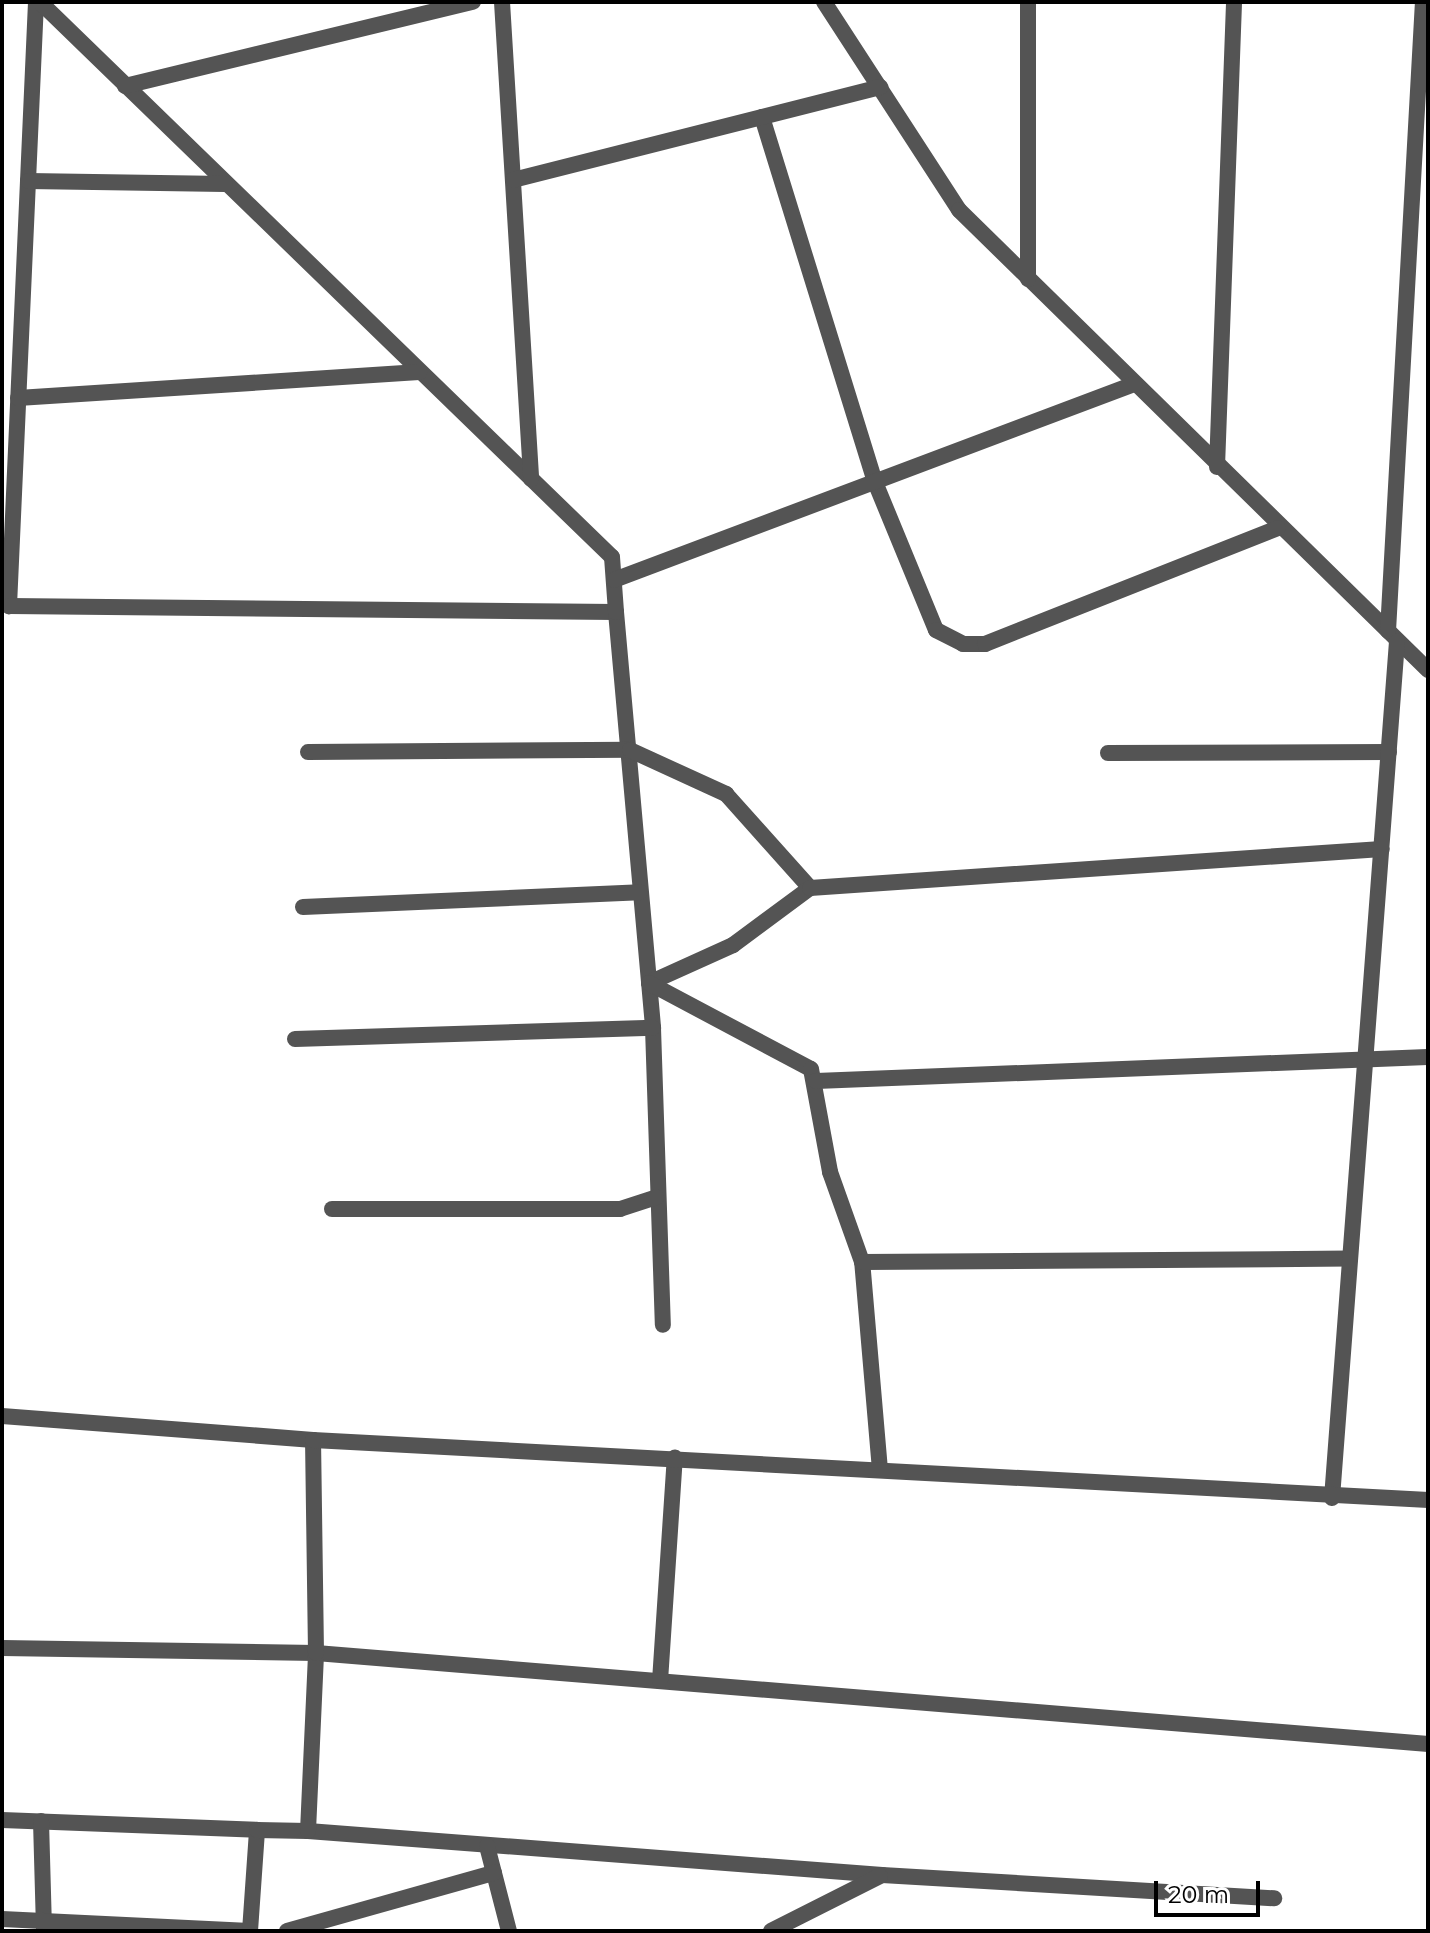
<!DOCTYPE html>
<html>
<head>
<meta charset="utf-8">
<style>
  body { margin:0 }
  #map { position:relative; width:1430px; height:1933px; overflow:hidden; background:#fff; font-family:Montserrat,sans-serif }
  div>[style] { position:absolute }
  .street>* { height:16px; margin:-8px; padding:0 8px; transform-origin:8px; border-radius:8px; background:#545454 }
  span { translate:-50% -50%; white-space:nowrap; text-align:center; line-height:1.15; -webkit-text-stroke:7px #fff; paint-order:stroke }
  .frame { position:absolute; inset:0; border:4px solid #000; pointer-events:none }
  .scale { position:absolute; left:1154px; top:1881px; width:106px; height:36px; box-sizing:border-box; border:4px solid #000; border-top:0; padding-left:10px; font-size:24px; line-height:28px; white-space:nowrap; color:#000; -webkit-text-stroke:6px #fff; paint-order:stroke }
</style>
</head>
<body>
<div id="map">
  <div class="street">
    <i style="left:36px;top:2px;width:605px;rotate:92.56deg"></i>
    <i style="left:9px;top:606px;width:607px;rotate:0.57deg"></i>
    <i style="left:616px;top:612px;width:418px;rotate:84.9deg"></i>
    <i style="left:653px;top:1028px;width:297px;rotate:88.1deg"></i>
    <i style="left:40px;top:2px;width:797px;rotate:44.14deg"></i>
    <i style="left:612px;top:557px;width:55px;rotate:85.8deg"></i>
    <i style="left:502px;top:2px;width:478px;rotate:86.5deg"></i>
    <i style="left:824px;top:2px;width:248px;rotate:57deg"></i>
    <i style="left:959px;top:210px;width:657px;rotate:44.44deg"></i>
    <i style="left:125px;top:86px;width:358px;rotate:-13.6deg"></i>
    <i style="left:762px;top:117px;width:382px;rotate:72.8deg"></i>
    <i style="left:875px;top:482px;width:160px;rotate:67.6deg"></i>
    <i style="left:936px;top:630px;width:30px;rotate:27deg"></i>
    <i style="left:963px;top:644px;width:22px"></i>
    <i style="left:985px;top:644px;width:315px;rotate:-21.6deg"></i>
    <i style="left:513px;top:180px;width:379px;rotate:-14.2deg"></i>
    <i style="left:28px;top:181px;width:197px;rotate:0.9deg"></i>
    <i style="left:1028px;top:279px;width:277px;rotate:-90deg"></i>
    <i style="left:18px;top:398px;width:402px;rotate:-3.7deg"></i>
    <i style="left:1217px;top:467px;width:465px;rotate:-87.9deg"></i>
    <i style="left:614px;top:580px;width:556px;rotate:-20.65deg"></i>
    <i style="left:1388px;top:631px;width:630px;rotate:-86.82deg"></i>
    <i style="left:308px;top:752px;width:322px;rotate:-0.4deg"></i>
    <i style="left:630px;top:750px;width:106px;rotate:24.6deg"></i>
    <i style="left:726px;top:794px;width:126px;rotate:48.2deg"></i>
    <i style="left:1108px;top:753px;width:281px;rotate:-0.2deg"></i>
    <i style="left:303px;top:907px;width:337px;rotate:-2.5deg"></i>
    <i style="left:649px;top:983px;width:92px;rotate:-24.3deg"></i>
    <i style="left:733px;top:945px;width:96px;rotate:-36.5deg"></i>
    <i style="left:810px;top:888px;width:573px;rotate:-3.9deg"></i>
    <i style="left:649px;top:983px;width:183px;rotate:28deg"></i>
    <i style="left:811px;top:1069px;width:105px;rotate:79.5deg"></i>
    <i style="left:830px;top:1172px;width:96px;rotate:70.4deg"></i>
    <i style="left:295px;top:1039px;width:358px;rotate:-1.8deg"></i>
    <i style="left:816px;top:1081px;width:612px;rotate:-2.25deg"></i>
    <i style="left:332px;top:1209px;width:288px"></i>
    <i style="left:620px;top:1209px;width:38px;rotate:-18deg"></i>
    <i style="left:2px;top:1416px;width:312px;rotate:4.4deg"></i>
    <i style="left:880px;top:1470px;width:209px;rotate:-94.9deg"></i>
    <i style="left:862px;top:1262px;width:488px;rotate:-0.4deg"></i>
    <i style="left:1332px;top:1498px;width:859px;rotate:-85.66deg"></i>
    <i style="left:2px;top:1648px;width:314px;rotate:0.9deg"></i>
    <i style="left:316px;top:1653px;width:1116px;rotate:4.68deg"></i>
    <i style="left:660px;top:1681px;width:224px;rotate:-86.2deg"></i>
    <i style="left:2px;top:1820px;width:255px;rotate:2.2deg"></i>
    <i style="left:41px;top:1821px;width:110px;rotate:88.4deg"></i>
    <i style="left:308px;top:1831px;width:576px;rotate:4.38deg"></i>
    <i style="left:882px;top:1875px;width:393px;rotate:3.4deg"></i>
    <i style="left:487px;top:1846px;width:88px;rotate:75.5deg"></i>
    <i style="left:2px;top:1919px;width:248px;rotate:2.8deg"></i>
    <i style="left:250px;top:1931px;width:101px;rotate:-86deg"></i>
    <i style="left:257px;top:1830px;width:51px;rotate:1.1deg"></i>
    <i style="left:308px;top:1831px;width:178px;rotate:-87.4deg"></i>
    <i style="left:316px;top:1653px;width:213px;rotate:-90.8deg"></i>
    <i style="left:313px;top:1440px;width:1117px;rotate:3.08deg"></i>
    <i style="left:287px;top:1931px;width:215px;rotate:-15.7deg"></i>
    <i style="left:771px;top:1931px;width:122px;rotate:-26.8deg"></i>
  </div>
  <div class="frame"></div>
  <div class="scale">20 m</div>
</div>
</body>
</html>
